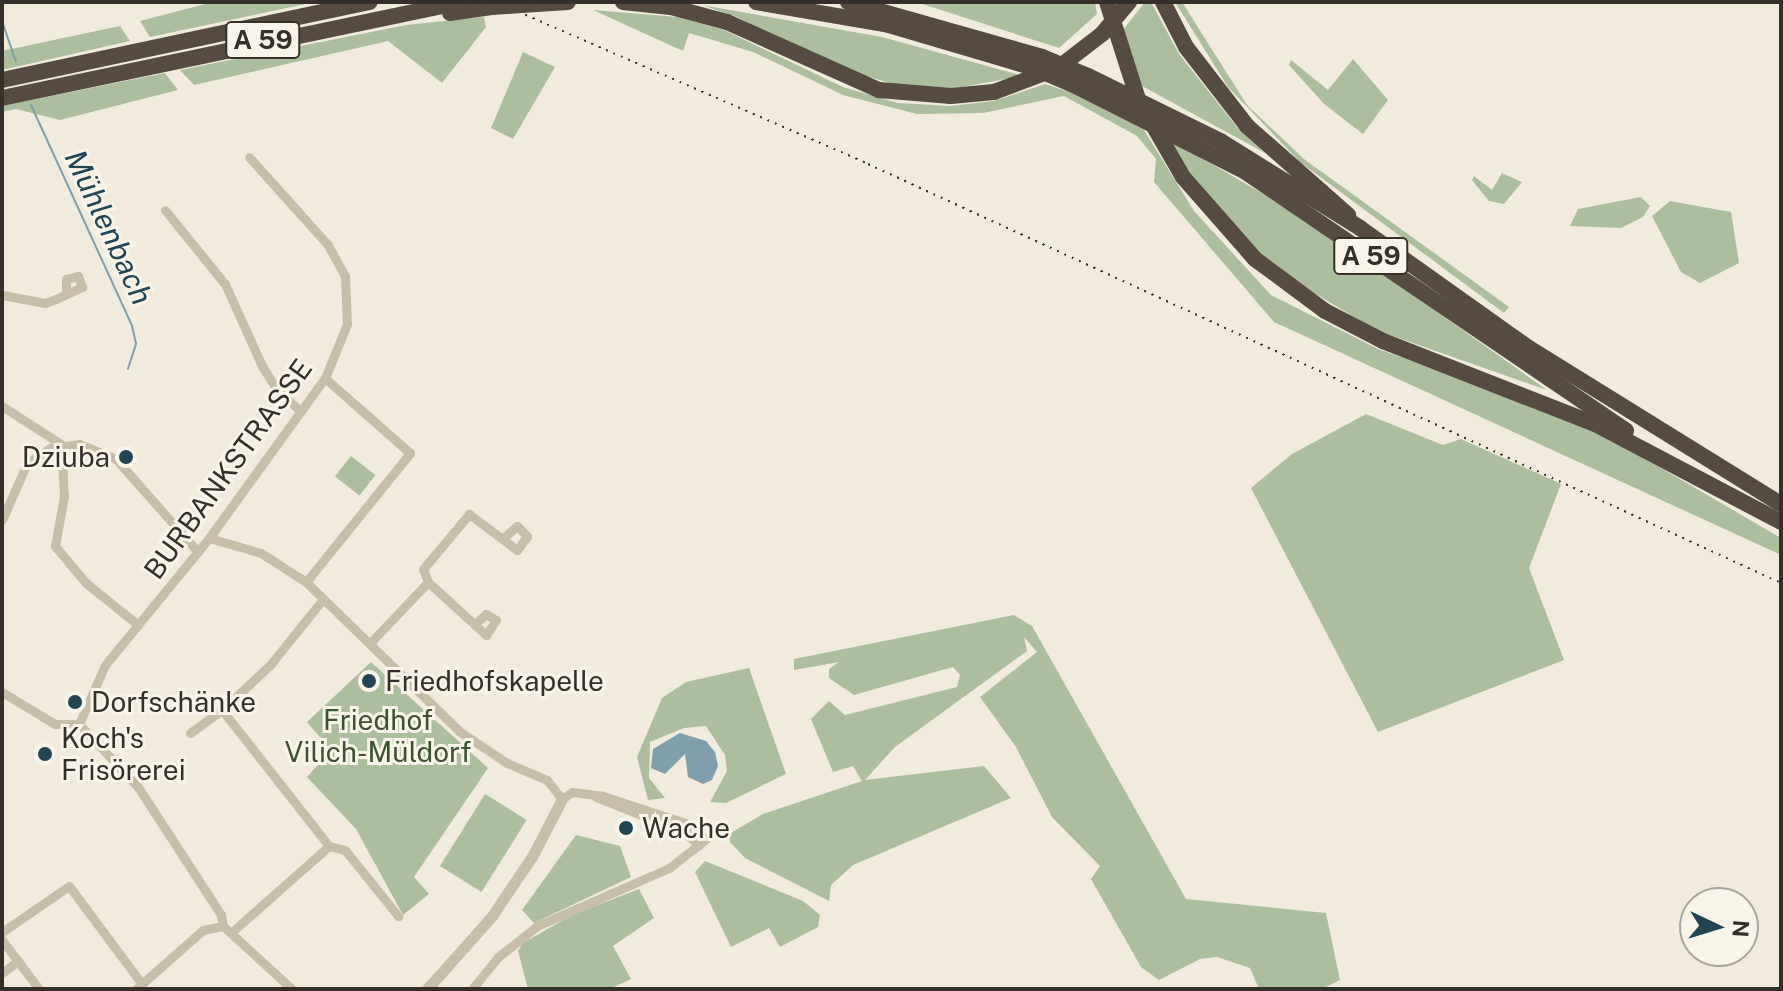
<!DOCTYPE html>
<html>
<head>
<meta charset="utf-8">
<style>
  body { margin:0 }
  #map { position:relative; width:1783px; height:991px; overflow:hidden; background:#f0ebdd; font-family:"Public Sans",sans-serif }
  div>[style] { position:absolute }
  .green>* { inset:0; background:#acbe9e; transform-origin:0 0 }
  .water>* { inset:0; background:#7e9fab }
  .stream>* { height:2px; margin:-1px; padding:0 1px; transform-origin:1px; border-radius:1px; background:#7e9fab }
  .minor>* { height:9px; margin:-4.5px; padding:0 4.5px; transform-origin:4.5px; border-radius:4.5px; background:#c7bea9 }
  .tertiary>* { height:11px; margin:-5.5px; padding:0 5.5px; transform-origin:5.5px; border-radius:5.5px; background:#c7bea9 }
  .motorway>* { height:16px; margin:-8px; padding:0 8px; transform-origin:8px; border-radius:8px; background:#554b40 }
  .rail>* { height:2px; margin-top:-1px; transform-origin:0; background:repeating-linear-gradient(90deg,#352f29 0 2px,transparent 0 8px) }
  .motorway-bridge>* { height:16px; margin:-8px; padding:0 8px; transform-origin:8px; border-radius:8px; background:#554b40 }
  .dots>* { width:22px; height:22px; translate:-50% -50%; box-sizing:border-box; border:4px solid #f8f4e9; border-radius:50% }
  span { translate:-50% -50%; white-space:nowrap; text-align:center; line-height:1.15; -webkit-text-stroke:6px #f8f4e9; paint-order:stroke }
  .shield-label span { padding:2px 6px; background:#f8f4e9; border:2px solid; border-radius:6px; -webkit-text-stroke-width:0 }
  .shield-label { font-size:26px; color:#352f29; font-weight:700 }
  .poi-label { font-size:28px; color:#352f29 }
  .right { translate:-100% -50%; text-align:right }
  .left { translate:0 -50%; text-align:left }
  .street-label { font-size:28px; color:#352f29 }
  .park-label { font-size:28px; color:#3d522e }
  .water-label { font-size:30px; color:#214553; font-style:italic }
  .frame { position:absolute; inset:0; border:4px solid #352f29; pointer-events:none }
  .north { position:absolute; left:1679px; top:887px; width:80px; height:80px; box-sizing:border-box; background:#f8f4e9; border:2px solid #aaa59c; border-radius:50%; rotate:94deg; font-size:22px; font-weight:700; line-height:32px; text-align:center; color:#352f29 }
  .north::after { content:''; display:block; margin:auto; width:28px; height:36px; background:#214553; clip-path:polygon(50% 0,100% 100%,50% 72%,0 100%) }
</style>
</head>
<body>
<div id="map">
  <div class="green">
    <i style="clip-path:polygon(213px 2px,315px 2px,150px 37px,140px 21px)"></i>
    <i style="clip-path:polygon(916px 2px,1095px 2px,1097px 14px,1059px 48px)"></i>
    <i style="clip-path:polygon(1145px 2px,1151px 2px,1179px 54px,1236px 126px,1265px 153px,1142px 86px,1123px 30px)"></i>
    <i style="clip-path:polygon(1175px 2px,1182px 2px,1247px 105px,1304px 159px,1509px 307px,1504px 313px,1300px 162px,1228px 87px)"></i>
    <i style="clip-path:polygon(702px 5px,882px 37px,1023px 76px,950px 89px,900px 86px,846px 70px,737px 17px)"></i>
    <i style="clip-path:polygon(593px 10px,678px 17px,724px 30px,843px 87px,898px 103px,950px 106px,994px 101px,1045px 84px,1103px 103px,1139px 122px,1194px 211px,1271px 295px,1378px 349px,1526px 401px,1618px 443px,1781px 538px,1781px 555px,1274px 322px,1154px 182px,1156px 159px,1137px 136px,1064px 96px,983px 113px,917px 114px,843px 95px,753px 52px,689px 33px,683px 51px)"></i>
    <i style="clip-path:polygon(484px 17px,486px 27px,442px 83px,388px 41px,194px 85px,180px 70px,406px 25px)"></i>
    <i style="clip-path:polygon(120px 26px,130px 41px,2px 70px,2px 51px)"></i>
    <i style="clip-path:polygon(523px 52px,555px 67px,513px 139px,491px 128px)"></i>
    <i style="clip-path:polygon(1353px 59px,1388px 100px,1363px 134px,1324px 104px,1289px 65px,1291px 60px,1328px 90px)"></i>
    <i style="clip-path:polygon(165px 73px,178px 90px,60px 120px,16px 109px,2px 112px,2px 106px)"></i>
    <i style="clip-path:polygon(1165px 137px,1305px 218px,1547px 390px,1376px 330px,1279px 272px,1209px 200px)"></i>
    <i style="clip-path:polygon(1502px 173px,1522px 182px,1504px 204px,1489px 201px,1472px 180px,1474px 176px,1492px 190px)"></i>
    <i style="clip-path:polygon(1641px 197px,1650px 206px,1643px 217px,1621px 228px,1570px 226px,1578px 209px)"></i>
    <i style="clip-path:polygon(1670px 201px,1731px 212px,1739px 263px,1700px 283px,1681px 272px,1652px 216px)"></i>
    <i style="clip-path:polygon(1366px 414px,1443px 445px,1461px 439px,1561px 484px,1529px 568px,1564px 660px,1378px 732px,1251px 488px,1292px 454px)"></i>
    <i style="left:351px;top:456px;width:31px;height:26px;rotate:38deg"></i>
    <i style="clip-path:polygon(1014px 615px,1032px 626px,1186px 899px,1326px 913px,1340px 980px,1322px 989px,1259px 989px,1250px 968px,1217px 957px,1200px 959px,1159px 980px,1141px 967px,1091px 879px,1100px 866px,1052px 817px,1016px 747px,980px 697px,1037px 652px,1024px 637px,1027px 651px,895px 747px,865px 780px,984px 766px,1011px 798px,853px 865px,831px 885px,829px 901px,745px 858px,730px 842px,729px 834px,763px 814px,862px 781px,853px 766px,833px 772px,811px 719px,829px 701px,845px 715px,957px 687px,960px 675px,953px 667px,854px 695px,829px 678px,829px 669px,839px 662px,794px 670px,794px 659px)"></i>
    <i style="clip-path:polygon(371px 662px,488px 768px,414px 877px,429px 894px,403px 915px,356px 829px,307px 777px,331px 750px,307px 722px)"></i>
    <i style="clip-path:polygon(749px 668px,786px 774px,726px 803px,710px 802px,727px 771px,725px 755px,706px 726px,684px 728px,650px 742px,649px 778px,665px 798px,648px 800px,637px 757px,662px 698px,686px 682px)"></i>
    <i style="left:485px;top:794px;width:49px;height:85px;rotate:32deg"></i>
    <i style="clip-path:polygon(576px 835px,620px 846px,631px 877px,534px 923px,522px 910px)"></i>
    <i style="clip-path:polygon(705px 861px,803px 901px,820px 915px,818px 927px,780px 947px,769px 928px,731px 947px,695px 872px)"></i>
    <i style="clip-path:polygon(639px 889px,654px 918px,613px 946px,631px 979px,610px 989px,528px 989px,518px 951px,523px 943px,572px 915px)"></i>
  </div>
  <div class="water">
    <i style="clip-path:polygon(680px 733px,706px 741px,715px 752px,718px 766px,712px 780px,703px 784px,688px 777px,685px 754px,665px 774px,651px 768px,653px 749px)"></i>
  </div>
  <div class="stream">
    <i style="left:2px;top:21px;width:43px;rotate:71.1deg"></i>
    <i style="left:31px;top:105px;width:243px;rotate:65.4deg"></i>
    <i style="left:132px;top:326px;width:18px;rotate:77deg"></i>
    <i style="left:136px;top:344px;width:26px;rotate:108deg"></i>
  </div>
  <div class="minor">
    <i style="left:165px;top:210px;width:95px;rotate:51deg"></i>
    <i style="left:225px;top:284px;width:90px;rotate:65.7deg"></i>
    <i style="left:262px;top:366px;width:28px;rotate:58deg"></i>
    <i style="left:277px;top:390px;width:31px;rotate:42deg"></i>
    <i style="left:2px;top:295px;width:44px;rotate:10.5deg"></i>
    <i style="left:45px;top:303px;width:12px;rotate:-20deg"></i>
    <i style="left:56px;top:299px;width:29px;rotate:-25deg"></i>
    <i style="left:82px;top:287px;width:12px;rotate:-110deg"></i>
    <i style="left:78px;top:276px;width:12px;rotate:166deg"></i>
    <i style="left:66px;top:279px;width:15px;rotate:90deg"></i>
    <i style="left:2px;top:406px;width:70px;rotate:32.8deg"></i>
    <i style="left:61px;top:444px;width:52px;rotate:86.7deg"></i>
    <i style="left:64px;top:496px;width:51px;rotate:100.2deg"></i>
    <i style="left:55px;top:546px;width:48px;rotate:50deg"></i>
    <i style="left:86px;top:583px;width:67px;rotate:38.9deg"></i>
    <i style="left:2px;top:520px;width:62px;rotate:-66.3deg"></i>
    <i style="left:27px;top:463px;width:27px;rotate:-33deg"></i>
    <i style="left:50px;top:448px;width:29px;rotate:-8deg"></i>
    <i style="left:79px;top:444px;width:40px;rotate:22deg"></i>
    <i style="left:116px;top:459px;width:124px;rotate:48.6deg"></i>
    <i style="left:209px;top:538px;width:54px;rotate:16.1deg"></i>
    <i style="left:261px;top:553px;width:54px;rotate:32.8deg"></i>
    <i style="left:306px;top:582px;width:214px;rotate:44.2deg"></i>
    <i style="left:459px;top:731px;width:58px;rotate:33.7deg"></i>
    <i style="left:507px;top:763px;width:43px;rotate:23deg"></i>
    <i style="left:547px;top:780px;width:24px;rotate:52deg"></i>
    <i style="left:562px;top:799px;width:12px;rotate:-35deg"></i>
    <i style="left:572px;top:792px;width:31px;rotate:7deg"></i>
    <i style="left:603px;top:796px;width:86px;rotate:18.2deg"></i>
    <i style="left:685px;top:823px;width:26px;rotate:37deg"></i>
    <i style="left:706px;top:839px;width:47px;rotate:141.9deg"></i>
    <i style="left:669px;top:868px;width:144px;rotate:156.3deg"></i>
    <i style="left:537px;top:926px;width:50px;rotate:141.5deg"></i>
    <i style="left:498px;top:957px;width:41px;rotate:129.1deg"></i>
    <i style="left:306px;top:582px;width:166px;rotate:-51.1deg"></i>
    <i style="left:410px;top:453px;width:113px;rotate:-138.6deg"></i>
    <i style="left:428px;top:582px;width:79px;rotate:42.4deg"></i>
    <i style="left:486px;top:635px;width:18px;rotate:-56deg"></i>
    <i style="left:496px;top:620px;width:12px;rotate:-149deg"></i>
    <i style="left:486px;top:614px;width:15px;rotate:138deg"></i>
    <i style="left:370px;top:643px;width:84px;rotate:-46.4deg"></i>
    <i style="left:428px;top:582px;width:14px;rotate:-111deg"></i>
    <i style="left:423px;top:569px;width:72px;rotate:-50.1deg"></i>
    <i style="left:469px;top:514px;width:60px;rotate:36.9deg"></i>
    <i style="left:517px;top:550px;width:17px;rotate:-54deg"></i>
    <i style="left:527px;top:536px;width:14px;rotate:-135deg"></i>
    <i style="left:517px;top:526px;width:18px;rotate:139deg"></i>
    <i style="left:2px;top:692px;width:62px;rotate:31.1deg"></i>
    <i style="left:55px;top:724px;width:24px"></i>
    <i style="left:79px;top:724px;width:64px;rotate:-66.2deg"></i>
    <i style="left:105px;top:665px;width:164px;rotate:-50.7deg"></i>
    <i style="left:209px;top:538px;width:198px;rotate:-54.1deg"></i>
    <i style="left:325px;top:378px;width:58px;rotate:-67.8deg"></i>
    <i style="left:347px;top:324px;width:48px;rotate:-92.4deg"></i>
    <i style="left:345px;top:276px;width:35px;rotate:-119deg"></i>
    <i style="left:328px;top:245px;width:118px;rotate:-131.9deg"></i>
    <i style="left:79px;top:724px;width:86px;rotate:46.9deg"></i>
    <i style="left:138px;top:787px;width:153px;rotate:57deg"></i>
    <i style="left:221px;top:915px;width:11px;rotate:80deg"></i>
    <i style="left:223px;top:926px;width:93px;rotate:42.4deg"></i>
    <i style="left:190px;top:733px;width:39px;rotate:-36deg"></i>
    <i style="left:596px;top:797px;width:92px;rotate:21.6deg"></i>
    <i style="left:682px;top:831px;width:22px;rotate:39deg"></i>
    <i style="left:329px;top:846px;width:16px;rotate:14deg"></i>
    <i style="left:345px;top:850px;width:85px;rotate:51.2deg"></i>
    <i style="left:233px;top:931px;width:128px;rotate:-41.5deg"></i>
    <i style="left:329px;top:846px;width:173px;rotate:-128.2deg"></i>
    <i style="left:222px;top:710px;width:66px;rotate:-43.2deg"></i>
    <i style="left:270px;top:665px;width:85px;rotate:-51.2deg"></i>
    <i style="left:2px;top:932px;width:81px;rotate:-34.5deg"></i>
    <i style="left:69px;top:886px;width:122px;rotate:53.3deg"></i>
    <i style="left:2px;top:940px;width:61px;rotate:52.9deg"></i>
    <i style="left:2px;top:973px;width:20px;rotate:-37deg"></i>
    <i style="left:136px;top:989px;width:89px;rotate:-41.4deg"></i>
    <i style="left:203px;top:930px;width:20px;rotate:-11deg"></i>
  </div>
  <div class="tertiary">
    <i style="left:427px;top:989px;width:98px;rotate:-48.3deg"></i>
    <i style="left:492px;top:916px;width:73px;rotate:-56.1deg"></i>
    <i style="left:533px;top:855px;width:63px;rotate:-62.6deg"></i>
  </div>
  <div class="motorway">
    <i style="left:623px;top:2px;width:48px;rotate:5.9deg"></i>
    <i style="left:671px;top:7px;width:58px;rotate:15deg"></i>
    <i style="left:727px;top:22px;width:167px;rotate:24.1deg"></i>
    <i style="left:879px;top:90px;width:72px;rotate:4.8deg"></i>
    <i style="left:951px;top:96px;width:43px;rotate:-5.3deg"></i>
    <i style="left:994px;top:92px;width:68px;rotate:-20.6deg"></i>
    <i style="left:1058px;top:68px;width:56px;rotate:-37.7deg"></i>
    <i style="left:1102px;top:34px;width:42px;rotate:-49.8deg"></i>
    <i style="left:756px;top:2px;width:135px;rotate:9.8deg"></i>
    <i style="left:889px;top:25px;width:148px;rotate:16.5deg"></i>
    <i style="left:848px;top:2px;width:202px;rotate:15.8deg"></i>
    <i style="left:1163px;top:2px;width:51px;rotate:62.9deg"></i>
    <i style="left:1186px;top:47px;width:100px;rotate:52.3deg"></i>
    <i style="left:1247px;top:126px;width:135px;rotate:41.4deg"></i>
    <i style="left:522px;top:5px;width:46px;rotate:-3.7deg"></i>
    <i style="left:450px;top:13px;width:42px;rotate:-8.1deg"></i>
    <i style="left:1088px;top:76px;width:149px;rotate:26.2deg"></i>
    <i style="left:1222px;top:142px;width:163px;rotate:31.9deg"></i>
    <i style="left:1360px;top:228px;width:207px;rotate:35.4deg"></i>
    <i style="left:1529px;top:348px;width:296px;rotate:31.8deg"></i>
    <i style="left:2px;top:80px;width:376px;rotate:-12deg"></i>
    <i style="left:1076px;top:86px;width:188px;rotate:26.8deg"></i>
    <i style="left:1244px;top:171px;width:462px;rotate:34.2deg"></i>
    <i style="left:2px;top:98px;width:471px;rotate:-11.8deg"></i>
    <i style="left:1183px;top:177px;width:109px;rotate:48.7deg"></i>
    <i style="left:1255px;top:259px;width:87px;rotate:36.6deg"></i>
    <i style="left:1325px;top:311px;width:65px;rotate:27.3deg"></i>
    <i style="left:1383px;top:341px;width:230px;rotate:21.4deg"></i>
    <i style="left:1597px;top:425px;width:208px;rotate:27.8deg"></i>
  </div>
  <div class="rail">
    <i style="left:496px;top:2px;width:406px;rotate:23.5deg"></i>
    <i style="left:868px;top:164px;width:1005px;rotate:24.65deg"></i>
  </div>
  <div class="motorway-bridge">
    <i style="left:1107px;top:2px;width:102px;rotate:72.3deg"></i>
    <i style="left:1138px;top:99px;width:90px;rotate:60deg"></i>
    <i style="left:492px;top:7px;width:30px;rotate:-4deg"></i>
    <i style="left:1042px;top:57px;width:50px;rotate:22.4deg"></i>
    <i style="left:1031px;top:67px;width:49px;rotate:22.9deg"></i>
  </div>
  <div class="dots">
    <i style="left:126px;top:457px;background:#214553"></i>
    <i style="left:369px;top:681px;background:#214553"></i>
    <i style="left:75px;top:702px;background:#214553"></i>
    <i style="left:45px;top:754px;background:#214553"></i>
    <i style="left:626px;top:828px;background:#214553"></i>
  </div>
  <div class="shield-label">
    <span style="left:263px;top:40px">A 59</span>
    <span style="left:1371px;top:256px">A 59</span>
  </div>
  <div class="poi-label">
    <span class="right" style="left:110px;top:457px">Dziuba</span>
    <span class="left" style="left:385px;top:681px">Friedhofskapelle</span>
    <span class="left" style="left:91px;top:702px">Dorfschänke</span>
    <span class="left" style="left:61px;top:754px">Koch's<br>Frisörerei</span>
    <span class="left" style="left:642px;top:828px">Wache</span>
  </div>
  <div class="street-label">
    <span style="left:228px;top:469px;rotate:-54deg">BURBANKSTRASSE</span>
  </div>
  <div class="park-label">
    <span style="left:378px;top:736px">Friedhof<br>Vilich-Müldorf</span>
  </div>
  <div class="water-label">
    <span style="left:109px;top:227px;rotate:65deg">Mühlenbach</span>
  </div>
  <div class="frame"></div>
  <div class="north">N</div>
</div>
</body>
</html>
